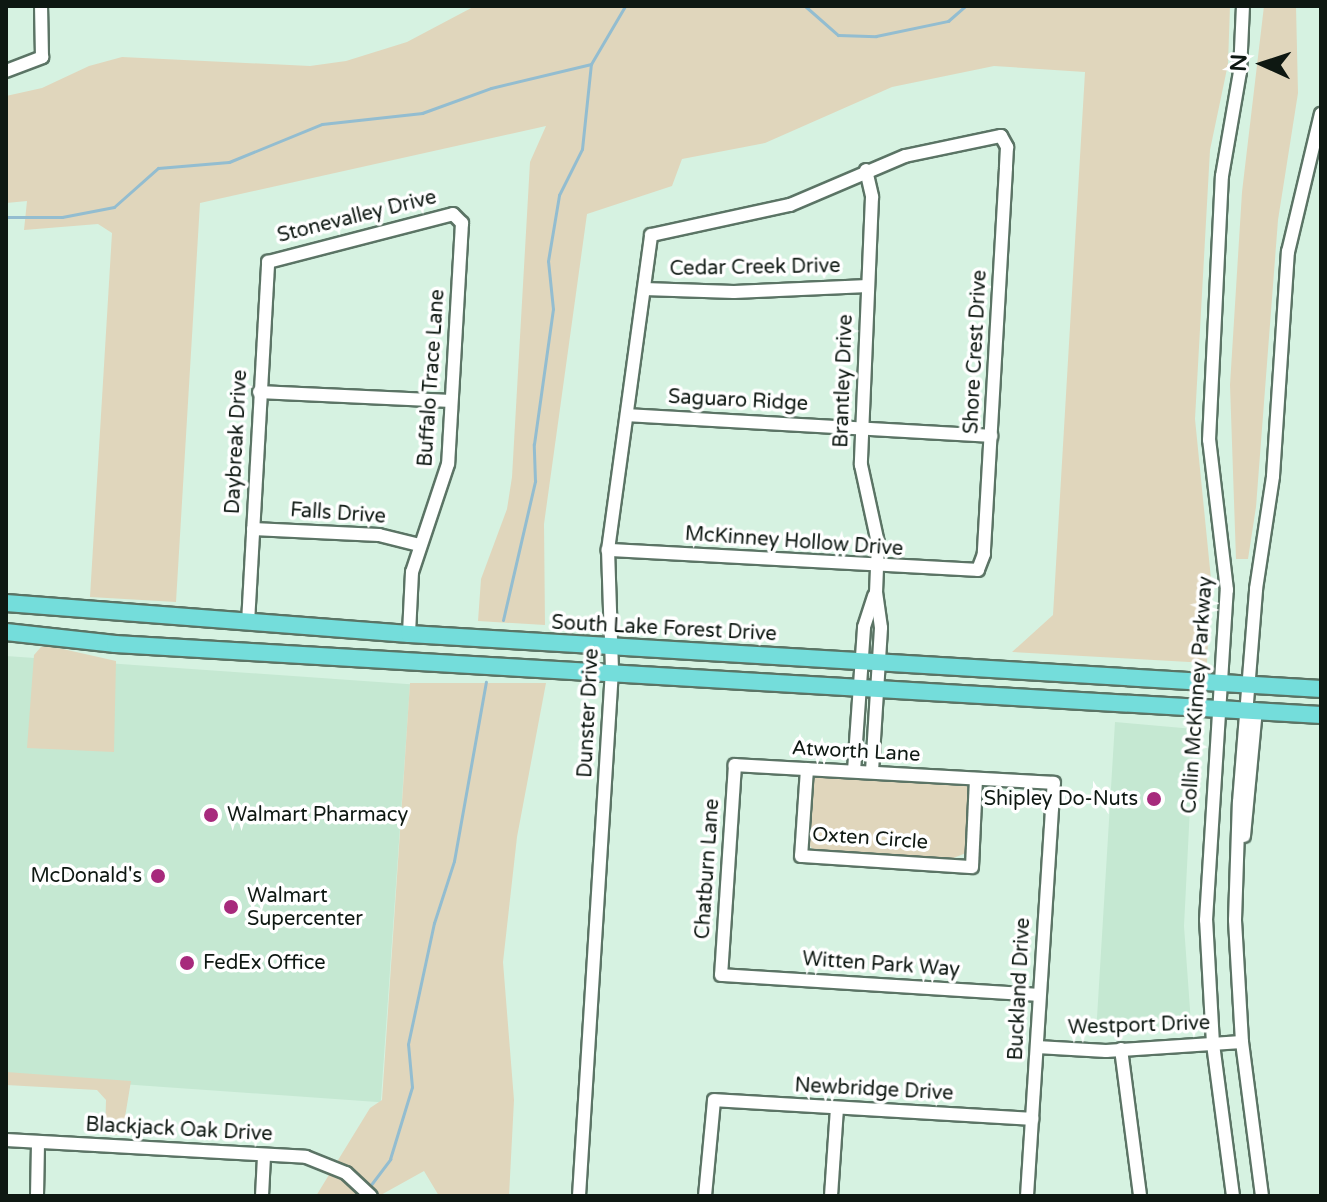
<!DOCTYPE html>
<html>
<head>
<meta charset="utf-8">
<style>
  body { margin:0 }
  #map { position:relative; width:1327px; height:1202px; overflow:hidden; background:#d6f2e1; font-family:"Varela Round",sans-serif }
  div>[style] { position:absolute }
  .built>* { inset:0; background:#c5e8d2; transform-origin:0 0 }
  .green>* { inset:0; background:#e0d6bc }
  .stream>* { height:3px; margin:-1.5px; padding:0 1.5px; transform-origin:1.5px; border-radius:1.5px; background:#93bdd0 }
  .roads { filter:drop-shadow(2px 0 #5b7465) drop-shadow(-2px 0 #5b7465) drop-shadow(0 2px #5b7465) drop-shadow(0 -2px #5b7465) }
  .minor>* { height:12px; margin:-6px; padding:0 6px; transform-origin:6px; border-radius:6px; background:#fff }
  .major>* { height:16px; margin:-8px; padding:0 8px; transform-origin:8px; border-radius:8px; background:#74dddb }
  .dots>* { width:22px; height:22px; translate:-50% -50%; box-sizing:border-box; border:4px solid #fff; border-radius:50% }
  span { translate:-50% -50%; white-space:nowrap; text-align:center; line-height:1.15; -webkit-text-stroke:7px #fff; paint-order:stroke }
  .street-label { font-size:20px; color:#0e1812 }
  .poi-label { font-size:20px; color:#0e1812 }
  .right { translate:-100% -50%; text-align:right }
  .left { translate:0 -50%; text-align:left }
  .frame { position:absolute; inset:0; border:8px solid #0e1812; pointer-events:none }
  .north { position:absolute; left:1223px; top:24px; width:80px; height:80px; -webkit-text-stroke:6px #fff; paint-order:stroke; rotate:273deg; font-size:22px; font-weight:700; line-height:32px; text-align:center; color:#0e1812 }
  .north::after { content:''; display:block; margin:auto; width:28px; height:36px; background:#0e1812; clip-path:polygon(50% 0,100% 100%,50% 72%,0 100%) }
</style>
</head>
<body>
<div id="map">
  <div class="built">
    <i style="left:6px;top:656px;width:405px;height:419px;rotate:4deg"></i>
    <i style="clip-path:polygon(1115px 722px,1194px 729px,1184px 926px,1191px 1023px,1096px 1034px)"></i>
  </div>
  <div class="green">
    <i style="clip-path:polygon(475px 6px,1230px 6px,1228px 64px,1210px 150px,1195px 419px,1211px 579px,1207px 663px,1012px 652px,1053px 615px,1085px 72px,994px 66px,892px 87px,765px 143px,682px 159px,672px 186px,587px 214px,544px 524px,545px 625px,478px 621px,481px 579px,507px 509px,512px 477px,530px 162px,546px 126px,200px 203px,176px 602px,90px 597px,112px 233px,98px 224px,24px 230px,27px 201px,6px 203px,6px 96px,42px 88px,89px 66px,122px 57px,310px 66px,346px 61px,407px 42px)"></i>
    <i style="clip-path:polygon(1264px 6px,1296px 6px,1298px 93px,1278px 220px,1256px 507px,1248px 559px,1236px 559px,1230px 385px,1242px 192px)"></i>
    <i style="clip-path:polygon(54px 647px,116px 661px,114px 752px,27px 748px,34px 655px,41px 647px)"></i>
    <i style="clip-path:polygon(410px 683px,546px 683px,517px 837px,503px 962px,514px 1100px,509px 1196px,439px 1196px,424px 1171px,379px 1196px,316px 1196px,370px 1108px,382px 1100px)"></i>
    <i style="clip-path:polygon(818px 774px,964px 782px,970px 786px,966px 853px,951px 859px,813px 850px,808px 843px,811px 780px)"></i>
    <i style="clip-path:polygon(6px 1072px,131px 1081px,122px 1135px,105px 1135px,106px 1100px,97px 1090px,6px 1085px)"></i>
  </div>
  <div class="stream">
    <i style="left:805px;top:6px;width:44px;rotate:41.3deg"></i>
    <i style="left:838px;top:35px;width:38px;rotate:2deg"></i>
    <i style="left:876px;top:36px;width:74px;rotate:-11.8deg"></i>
    <i style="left:948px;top:21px;width:23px;rotate:-41deg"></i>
    <i style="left:6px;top:217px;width:56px"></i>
    <i style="left:62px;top:217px;width:53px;rotate:-10.9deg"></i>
    <i style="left:114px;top:207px;width:59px;rotate:-41.6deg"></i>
    <i style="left:158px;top:168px;width:71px;rotate:-4.8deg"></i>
    <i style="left:229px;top:162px;width:100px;rotate:-22.2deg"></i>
    <i style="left:322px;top:124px;width:101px;rotate:-6.3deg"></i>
    <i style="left:422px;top:113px;width:73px;rotate:-19.9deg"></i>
    <i style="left:491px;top:88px;width:103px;rotate:-13.5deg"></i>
    <i style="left:503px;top:620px;width:143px;rotate:-77deg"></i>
    <i style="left:535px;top:481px;width:37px;rotate:-92deg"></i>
    <i style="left:534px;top:444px;width:136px;rotate:-82deg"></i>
    <i style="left:553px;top:309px;width:48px;rotate:-95.9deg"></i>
    <i style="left:548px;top:261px;width:67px;rotate:-80.5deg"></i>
    <i style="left:559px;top:195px;width:51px;rotate:-63.4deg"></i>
    <i style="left:582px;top:149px;width:85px;rotate:-84deg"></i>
    <i style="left:591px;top:64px;width:67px;rotate:-59.6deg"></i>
    <i style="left:367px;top:1190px;width:39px;rotate:-53deg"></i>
    <i style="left:390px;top:1159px;width:75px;rotate:-73deg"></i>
    <i style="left:412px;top:1087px;width:43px;rotate:-95.3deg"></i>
    <i style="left:408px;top:1044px;width:124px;rotate:-77.9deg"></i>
    <i style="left:434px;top:923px;width:65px;rotate:-72.1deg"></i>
    <i style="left:454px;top:861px;width:182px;rotate:-79.9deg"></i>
  </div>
  <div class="roads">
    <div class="minor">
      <i style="left:6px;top:71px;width:39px;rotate:-21deg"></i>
      <i style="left:42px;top:57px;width:51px;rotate:-91.1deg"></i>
      <i style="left:866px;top:170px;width:28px;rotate:77deg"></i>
      <i style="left:872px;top:197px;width:268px;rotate:92.4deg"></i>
      <i style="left:861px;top:465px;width:80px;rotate:77.7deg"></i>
      <i style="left:878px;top:543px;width:49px;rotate:92.3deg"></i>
      <i style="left:876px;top:592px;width:36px;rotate:82deg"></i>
      <i style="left:881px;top:628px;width:144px;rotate:93.6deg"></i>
      <i style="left:644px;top:289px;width:90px;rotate:1.9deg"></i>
      <i style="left:734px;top:292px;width:134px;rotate:-2.6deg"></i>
      <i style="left:259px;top:392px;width:192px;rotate:2.7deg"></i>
      <i style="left:627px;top:415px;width:365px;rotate:3.3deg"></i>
      <i style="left:253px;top:529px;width:126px;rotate:2.7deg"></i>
      <i style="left:379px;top:535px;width:41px;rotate:14deg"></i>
      <i style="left:248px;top:623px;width:362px;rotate:-86.8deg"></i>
      <i style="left:268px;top:262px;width:191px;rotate:-14.5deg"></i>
      <i style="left:453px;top:214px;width:13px;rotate:45deg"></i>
      <i style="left:462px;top:223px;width:241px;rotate:93.3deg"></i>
      <i style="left:448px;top:464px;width:114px;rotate:108.4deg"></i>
      <i style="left:412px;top:572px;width:62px;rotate:92.8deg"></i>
      <i style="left:807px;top:769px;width:87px;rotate:93.9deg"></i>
      <i style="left:801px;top:856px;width:171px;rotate:3.7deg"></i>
      <i style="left:972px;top:867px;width:88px;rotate:-87.4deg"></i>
      <i style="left:854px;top:771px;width:144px;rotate:-86deg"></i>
      <i style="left:864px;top:627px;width:33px;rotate:-72deg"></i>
      <i style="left:1244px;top:836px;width:127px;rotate:-84.6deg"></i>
      <i style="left:1037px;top:1047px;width:69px;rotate:3.3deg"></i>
      <i style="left:1106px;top:1051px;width:136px;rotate:-3.8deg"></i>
      <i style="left:1121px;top:1049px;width:148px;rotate:82.6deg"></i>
      <i style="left:6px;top:1140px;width:300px;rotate:3.2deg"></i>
      <i style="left:306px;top:1157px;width:43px;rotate:21.8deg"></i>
      <i style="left:346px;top:1173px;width:34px;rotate:43deg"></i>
      <i style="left:37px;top:1196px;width:54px;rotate:-88.9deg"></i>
      <i style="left:262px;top:1196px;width:40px;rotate:-87.1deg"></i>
      <i style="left:579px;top:1196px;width:527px;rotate:-86.41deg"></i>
      <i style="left:612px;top:670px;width:120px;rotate:-91.9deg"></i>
      <i style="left:608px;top:550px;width:318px;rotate:-82.2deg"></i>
      <i style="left:651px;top:235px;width:142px;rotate:-12.2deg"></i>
      <i style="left:790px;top:205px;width:125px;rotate:-23.1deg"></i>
      <i style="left:905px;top:156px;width:98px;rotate:-11.8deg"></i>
      <i style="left:1001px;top:136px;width:13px;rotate:61deg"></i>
      <i style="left:1007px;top:147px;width:21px;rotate:93deg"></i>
      <i style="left:1006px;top:168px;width:387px;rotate:93.3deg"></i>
      <i style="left:984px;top:554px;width:17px;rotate:111deg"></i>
      <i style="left:978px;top:570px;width:371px;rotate:-176.9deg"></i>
      <i style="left:705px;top:1196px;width:96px;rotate:-84.6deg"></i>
      <i style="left:714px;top:1100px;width:319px;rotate:3.4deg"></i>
      <i style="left:831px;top:1196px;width:88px;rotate:-86.1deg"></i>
      <i style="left:1027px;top:1196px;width:414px;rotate:-86.3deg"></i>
      <i style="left:1054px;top:783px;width:320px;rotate:-176.8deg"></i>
      <i style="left:735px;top:765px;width:210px;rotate:93.8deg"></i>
      <i style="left:721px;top:975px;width:318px;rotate:3.6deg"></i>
      <i style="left:1233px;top:1196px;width:153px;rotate:-97.5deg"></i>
      <i style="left:1213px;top:1044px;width:124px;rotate:-93.2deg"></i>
      <i style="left:1206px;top:920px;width:331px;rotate:-86.4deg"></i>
      <i style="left:1227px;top:590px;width:151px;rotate:-96.8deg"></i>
      <i style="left:1209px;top:440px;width:264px;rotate:-87.2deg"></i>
      <i style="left:1222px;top:176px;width:106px;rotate:-80.2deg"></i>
      <i style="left:1240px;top:72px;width:66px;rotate:-87.4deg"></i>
      <i style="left:1262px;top:1196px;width:155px;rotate:-97.4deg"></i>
      <i style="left:1242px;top:1042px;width:122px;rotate:-93.3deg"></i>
      <i style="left:1235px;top:920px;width:118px;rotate:-88.1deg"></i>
      <i style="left:1239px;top:802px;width:214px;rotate:-85.4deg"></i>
      <i style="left:1256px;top:589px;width:114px;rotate:-81.4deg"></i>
      <i style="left:1273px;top:476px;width:225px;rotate:-86.2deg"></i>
      <i style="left:1288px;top:252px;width:142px;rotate:-76.6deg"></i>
    </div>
    <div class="major">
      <i style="left:6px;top:603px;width:404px;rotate:4.4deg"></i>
      <i style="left:409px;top:634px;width:914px;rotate:3.45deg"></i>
      <i style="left:6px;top:632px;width:110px;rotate:6.3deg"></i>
      <i style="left:115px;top:644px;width:1208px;rotate:3.37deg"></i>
    </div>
  </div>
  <div class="dots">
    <i style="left:1154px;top:799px;background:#a72a7c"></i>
    <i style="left:211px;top:815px;background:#a72a7c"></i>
    <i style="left:158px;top:876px;background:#a72a7c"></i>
    <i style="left:231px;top:907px;background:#a72a7c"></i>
    <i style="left:187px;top:963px;background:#a72a7c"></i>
  </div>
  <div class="street-label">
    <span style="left:357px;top:217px;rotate:-14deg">Stonevalley Drive</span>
    <span style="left:755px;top:268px;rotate:-1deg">Cedar Creek Drive</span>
    <span style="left:976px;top:352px;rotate:-87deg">Shore Crest Drive</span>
    <span style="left:432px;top:378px;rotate:-86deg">Buffalo Trace Lane</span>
    <span style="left:844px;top:381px;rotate:-88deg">Brantley Drive</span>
    <span style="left:738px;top:401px;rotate:3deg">Saguaro Ridge</span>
    <span style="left:237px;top:442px;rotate:-87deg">Daybreak Drive</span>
    <span style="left:338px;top:514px;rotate:4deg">Falls Drive</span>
    <span style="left:794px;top:542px;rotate:4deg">McKinney Hollow Drive</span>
    <span style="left:664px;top:629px;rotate:3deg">South Lake Forest Drive</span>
    <span style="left:1198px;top:695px;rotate:-86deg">Collin McKinney Parkway</span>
    <span style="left:589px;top:713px;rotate:-87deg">Dunster Drive</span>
    <span style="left:856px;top:752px;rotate:3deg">Atworth Lane</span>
    <span style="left:870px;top:839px;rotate:4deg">Oxten Circle</span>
    <span style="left:708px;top:869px;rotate:-86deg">Chatburn Lane</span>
    <span style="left:881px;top:965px;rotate:4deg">Witten Park Way</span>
    <span style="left:1020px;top:989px;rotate:-87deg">Buckland Drive</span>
    <span style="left:1139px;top:1026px;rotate:-2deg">Westport Drive</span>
    <span style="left:874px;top:1090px;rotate:3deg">Newbridge Drive</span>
    <span style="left:179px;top:1130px;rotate:3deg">Blackjack Oak Drive</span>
  </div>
  <div class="poi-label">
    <span class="right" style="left:1138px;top:799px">Shipley Do-Nuts</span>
    <span class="left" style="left:227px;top:815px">Walmart Pharmacy</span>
    <span class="right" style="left:142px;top:876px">McDonald's</span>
    <span class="left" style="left:247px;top:908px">Walmart<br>Supercenter</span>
    <span class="left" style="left:203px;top:963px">FedEx Office</span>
  </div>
  <div class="frame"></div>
  <div class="north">N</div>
</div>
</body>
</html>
